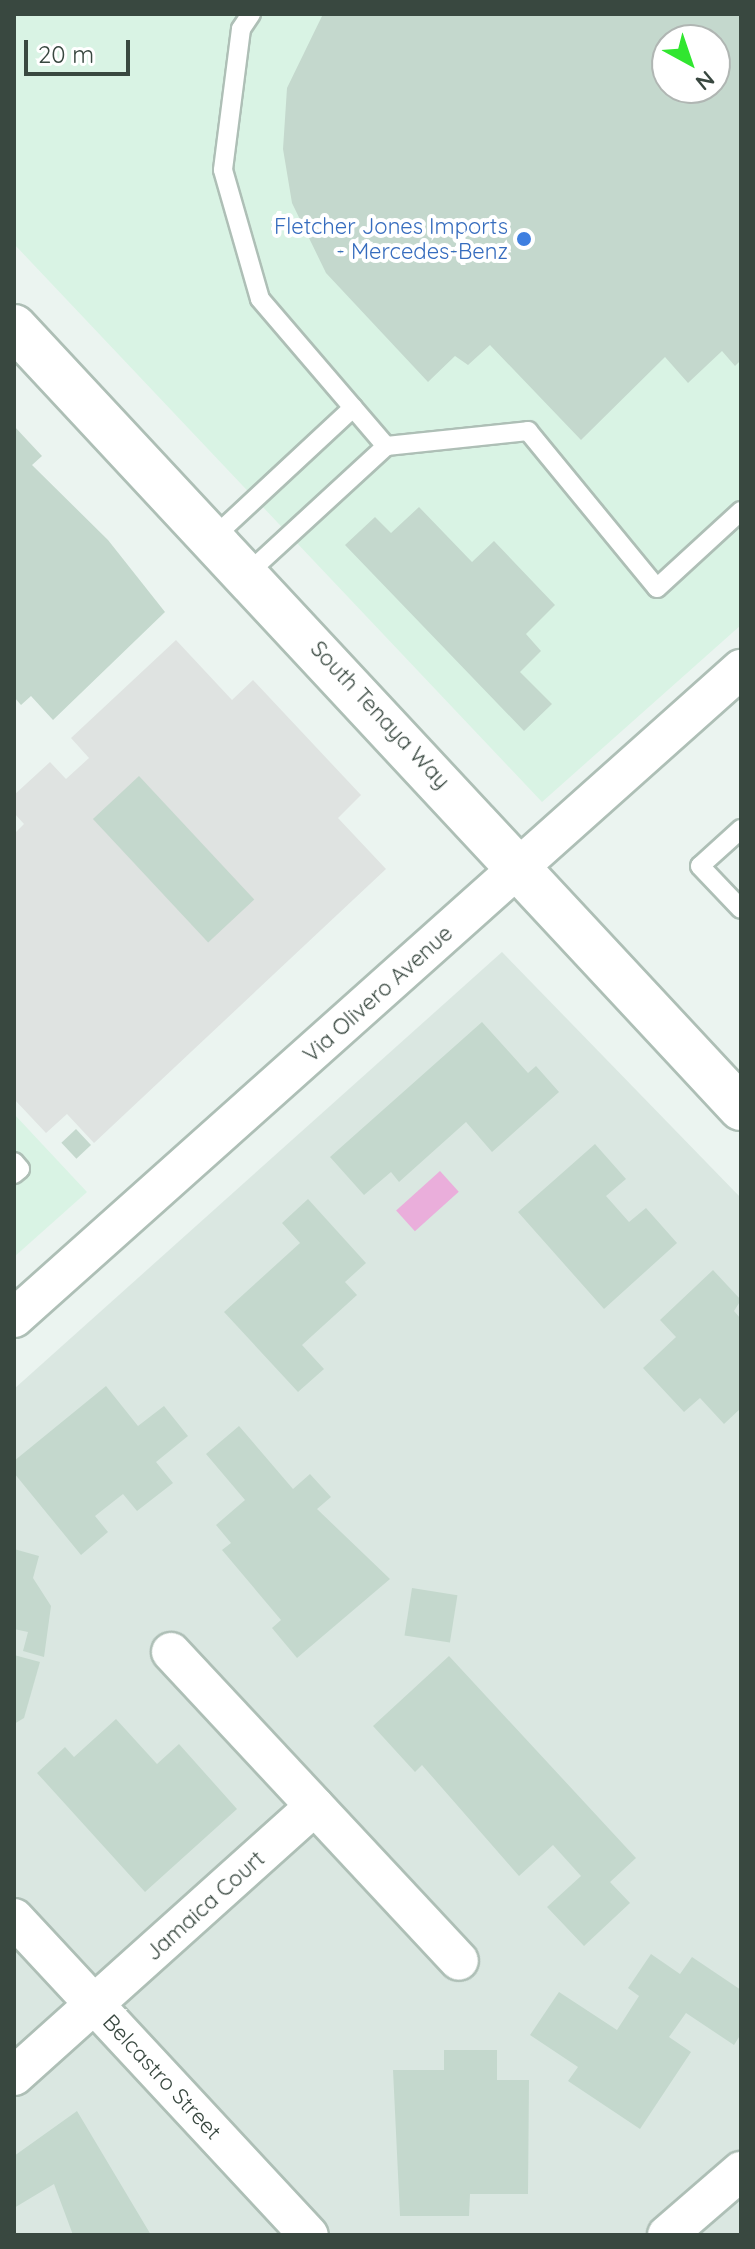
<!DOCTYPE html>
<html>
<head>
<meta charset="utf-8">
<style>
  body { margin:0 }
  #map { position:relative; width:755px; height:2249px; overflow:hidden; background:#ebf4f0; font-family:Quicksand,sans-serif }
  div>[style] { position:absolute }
  .residential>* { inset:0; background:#dae7e1 }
  .commercial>* { inset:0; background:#d9f3e4 }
  .parking>* { inset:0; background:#dfe3e1 }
  .water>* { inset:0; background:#eaaedb; transform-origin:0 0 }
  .building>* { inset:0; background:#c4d8cd; transform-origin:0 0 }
  .roads { filter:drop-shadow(2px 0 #aebfb6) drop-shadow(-2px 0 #aebfb6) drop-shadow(0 2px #aebfb6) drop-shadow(0 -2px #aebfb6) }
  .service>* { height:18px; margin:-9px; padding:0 9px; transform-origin:9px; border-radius:9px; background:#fff }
  .minor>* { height:38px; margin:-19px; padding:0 19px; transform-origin:19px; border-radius:19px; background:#fff }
  .tertiary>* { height:44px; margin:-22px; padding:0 22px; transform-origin:22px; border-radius:22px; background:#fff }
  .dots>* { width:22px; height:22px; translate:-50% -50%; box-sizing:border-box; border:4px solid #fff; border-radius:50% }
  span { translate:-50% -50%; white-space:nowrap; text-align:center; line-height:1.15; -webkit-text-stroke:8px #fff; paint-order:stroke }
  .shop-label { font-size:22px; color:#366cbe }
  .right { translate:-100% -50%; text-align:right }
  .street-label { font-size:22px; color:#394840 }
  .frame { position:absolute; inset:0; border:16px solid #394840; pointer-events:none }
  .north { position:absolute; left:651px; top:24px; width:80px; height:80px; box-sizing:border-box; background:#fff; border:2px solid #b0b6b3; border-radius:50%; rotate:140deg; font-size:22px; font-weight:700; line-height:32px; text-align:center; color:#394840 }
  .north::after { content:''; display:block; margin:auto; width:28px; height:36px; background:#31e630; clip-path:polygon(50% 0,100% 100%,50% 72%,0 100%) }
  .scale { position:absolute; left:24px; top:40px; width:106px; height:36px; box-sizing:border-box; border:4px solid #394840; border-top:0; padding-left:10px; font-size:24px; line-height:28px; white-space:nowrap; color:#394840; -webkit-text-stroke:6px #fff; paint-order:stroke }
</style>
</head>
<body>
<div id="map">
  <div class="residential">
    <i style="clip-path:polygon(502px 952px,741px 1198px,741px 2235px,14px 2235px,14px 1389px)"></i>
  </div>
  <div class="commercial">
    <i style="clip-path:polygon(evenodd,14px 14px,741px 14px,741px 625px,542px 802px,14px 244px,14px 14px,667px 40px,715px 40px,715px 88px,667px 88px,667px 40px)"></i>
    <i style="clip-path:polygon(14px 1114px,87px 1192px,14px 1257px)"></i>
  </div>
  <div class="parking">
    <i style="clip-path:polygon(176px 640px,232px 700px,253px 680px,361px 795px,338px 818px,386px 869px,94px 1143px,67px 1114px,46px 1133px,14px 1099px,14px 834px,24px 824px,14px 813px,14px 795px,50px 762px,66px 779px,89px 758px,71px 738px)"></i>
  </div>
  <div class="water">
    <i style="left:440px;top:1171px;width:28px;height:59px;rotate:48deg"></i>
  </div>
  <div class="building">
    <i style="clip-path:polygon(evenodd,323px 14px,741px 14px,741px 360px,735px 366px,722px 351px,688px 383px,665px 357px,581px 440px,490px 345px,468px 365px,455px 356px,428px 382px,326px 273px,292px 203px,283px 149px,287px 88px,323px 14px,667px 40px,715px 40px,715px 88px,667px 88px,667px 40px)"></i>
    <i style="clip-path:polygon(14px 426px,42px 456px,32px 465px,108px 540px,165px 612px,53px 720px,31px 696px,21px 705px,14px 697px)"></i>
    <i style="clip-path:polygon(419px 507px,472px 562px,494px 541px,555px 605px,526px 634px,541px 651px,520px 672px,552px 704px,524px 731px,345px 545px,375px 517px,391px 533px)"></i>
    <i style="left:139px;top:776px;width:169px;height:63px;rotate:47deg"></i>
    <i style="clip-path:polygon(482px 1022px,528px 1073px,536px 1066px,559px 1092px,492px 1152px,466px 1122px,399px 1182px,391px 1172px,364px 1195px,330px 1157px)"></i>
    <i style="left:76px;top:1129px;width:22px;height:20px;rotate:47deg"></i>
    <i style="clip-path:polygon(595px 1144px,626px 1179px,606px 1196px,629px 1222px,646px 1208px,677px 1243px,604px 1309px,518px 1212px)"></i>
    <i style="clip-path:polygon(308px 1199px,366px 1263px,345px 1282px,357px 1295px,302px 1345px,324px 1369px,298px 1392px,224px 1312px,300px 1243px,282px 1223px)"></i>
    <i style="clip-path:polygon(713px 1270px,741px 1300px,734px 1311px,741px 1319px,741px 1408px,724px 1424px,700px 1398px,684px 1412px,643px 1368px,676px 1337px,660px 1320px)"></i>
    <i style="clip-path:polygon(106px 1386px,138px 1426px,164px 1406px,188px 1436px,156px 1462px,173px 1483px,137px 1511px,123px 1494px,95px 1516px,108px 1532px,81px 1555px,14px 1473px,14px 1461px)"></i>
    <i style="clip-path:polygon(239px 1426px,293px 1489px,310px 1474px,331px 1497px,317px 1509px,390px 1579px,297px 1658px,272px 1628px,281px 1620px,222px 1550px,231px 1543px,216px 1525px,245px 1500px,206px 1454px)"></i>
    <i style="clip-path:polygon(14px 1549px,39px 1556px,33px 1578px,51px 1606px,44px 1657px,23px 1651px,28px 1632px,14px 1629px)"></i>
    <i style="left:412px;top:1588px;width:46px;height:48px;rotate:9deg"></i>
    <i style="clip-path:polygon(14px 1655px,40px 1662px,24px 1718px,14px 1724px)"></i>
    <i style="clip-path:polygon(449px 1656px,636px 1858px,610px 1882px,630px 1903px,584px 1946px,547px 1907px,581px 1876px,553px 1845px,519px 1876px,422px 1765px,415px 1772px,373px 1726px)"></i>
    <i style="clip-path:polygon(116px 1719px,157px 1764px,179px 1744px,237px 1809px,145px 1892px,37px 1773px,65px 1747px,74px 1757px)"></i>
    <i style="clip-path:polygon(651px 1954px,680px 1974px,692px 1957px,741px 1990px,741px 2034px,734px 2045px,686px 2013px,669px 2037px,691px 2052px,640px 2129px,568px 2081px,578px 2067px,530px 2035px,559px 1992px,617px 2030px,639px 1996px,628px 1988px)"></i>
    <i style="clip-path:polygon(444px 2050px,497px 2050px,497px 2080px,529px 2080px,528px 2194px,470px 2194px,469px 2216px,400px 2216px,393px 2070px,444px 2070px)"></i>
    <i style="clip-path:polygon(77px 2111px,151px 2235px,73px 2235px,54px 2184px,14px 2208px,14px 2156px)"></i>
  </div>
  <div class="roads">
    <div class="service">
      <i style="left:251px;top:14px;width:18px;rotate:124deg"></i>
      <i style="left:241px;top:29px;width:142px;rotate:97.3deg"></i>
      <i style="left:223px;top:170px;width:134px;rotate:74deg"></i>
      <i style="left:260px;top:299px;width:194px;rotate:49.4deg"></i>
      <i style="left:214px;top:537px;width:190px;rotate:-42.9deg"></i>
      <i style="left:247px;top:574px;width:189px;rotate:-42.6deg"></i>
      <i style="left:386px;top:446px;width:143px;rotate:-6deg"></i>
      <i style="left:528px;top:431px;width:203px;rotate:50.6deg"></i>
      <i style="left:657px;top:588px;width:114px;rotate:-42.5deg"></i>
      <i style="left:741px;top:829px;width:55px;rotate:137.9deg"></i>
      <i style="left:700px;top:866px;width:59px;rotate:46.4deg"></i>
      <i style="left:14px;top:1162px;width:9px;rotate:49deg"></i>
      <i style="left:20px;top:1169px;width:8px;rotate:140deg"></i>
    </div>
    <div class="minor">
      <i style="left:14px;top:1318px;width:975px;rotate:-41.76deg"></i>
      <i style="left:171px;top:1652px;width:422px;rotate:47deg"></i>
      <i style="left:14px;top:1918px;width:433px;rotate:47.1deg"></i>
      <i style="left:14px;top:2076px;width:404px;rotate:-41.9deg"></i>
      <i style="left:667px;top:2235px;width:98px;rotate:-40.9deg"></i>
    </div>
    <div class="tertiary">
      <i style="left:14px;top:327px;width:1067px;rotate:47.05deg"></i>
    </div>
  </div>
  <div class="dots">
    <i style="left:524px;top:239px;background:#3f7fe0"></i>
  </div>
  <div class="shop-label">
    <span class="right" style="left:508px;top:239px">Fletcher Jones Imports<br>- Mercedes-Benz</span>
  </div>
  <div class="street-label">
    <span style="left:380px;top:715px;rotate:47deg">South Tenaya Way</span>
    <span style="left:378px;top:994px;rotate:-42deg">Via Olivero Avenue</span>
    <span style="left:205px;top:1906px;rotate:-42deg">Jamaica Court</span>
    <span style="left:162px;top:2077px;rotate:47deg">Belcastro Street</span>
  </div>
  <div class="frame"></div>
  <div class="north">N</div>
  <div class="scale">20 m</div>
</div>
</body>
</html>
